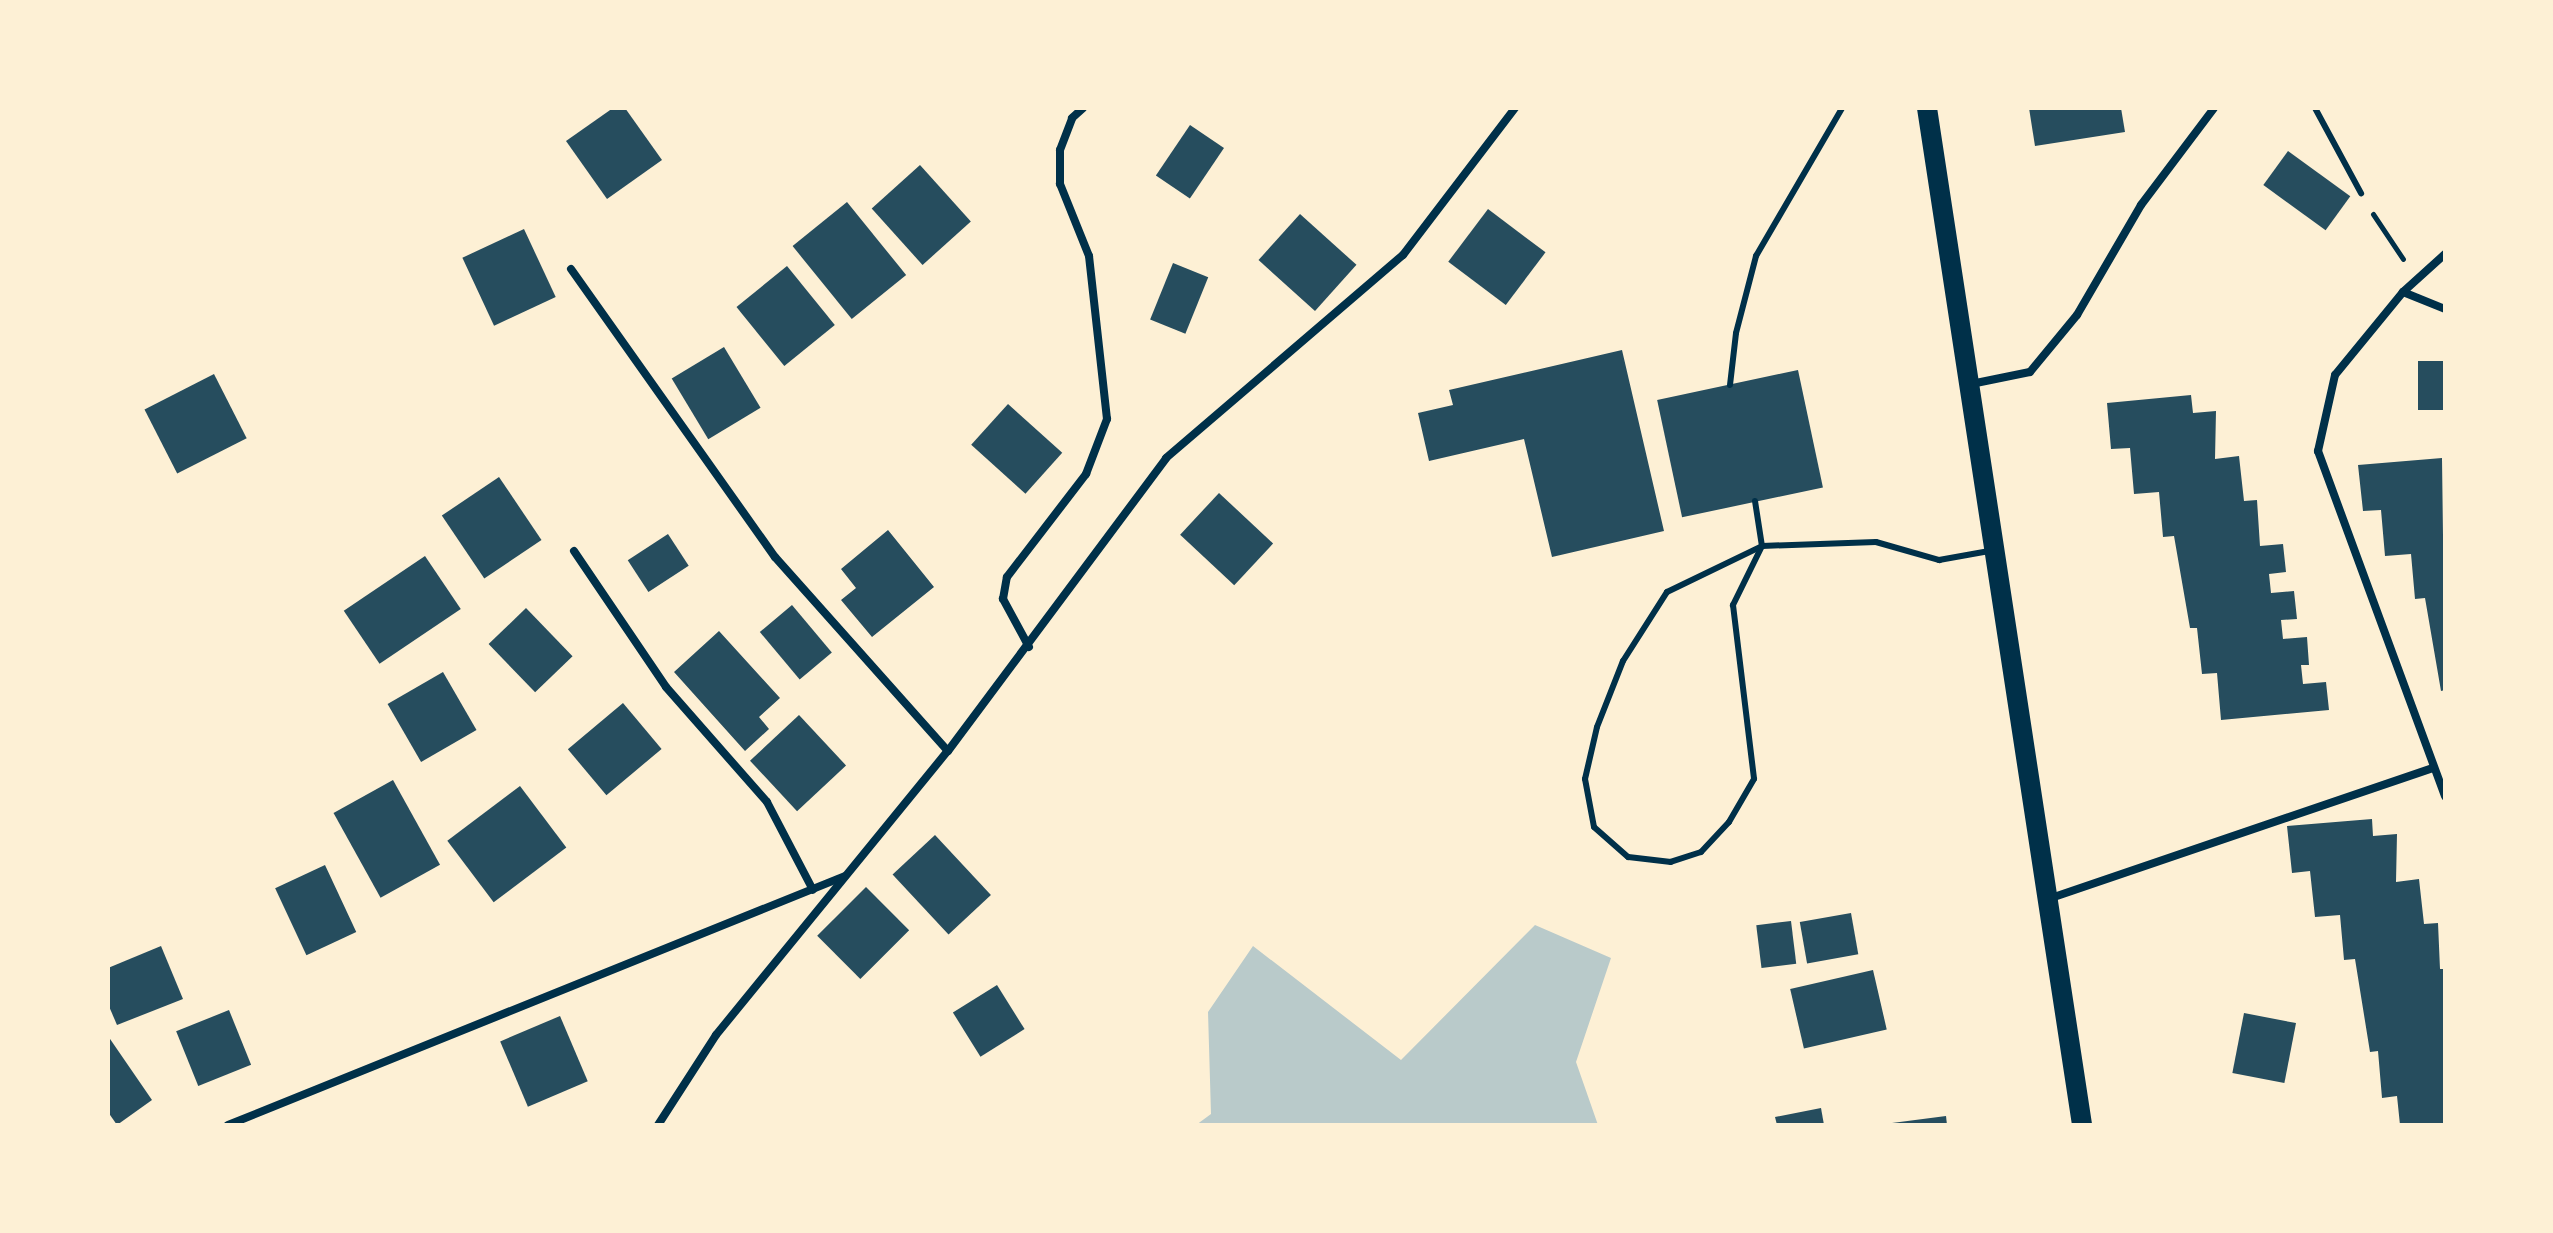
<!DOCTYPE html>
<html>
<head>
<meta charset="utf-8">
<style>
  body { margin:0 }
  #map { position:relative; width:2553px; height:1233px; overflow:hidden; background:#fdf0d5; font-family:"Archivo Narrow",sans-serif }
  div>[style] { position:absolute }
  .green>* { inset:0; background:#b9caca }
  .building>* { inset:0; background:#264d5e; transform-origin:0 0 }
  .path>* { height:5px; margin:-2.5px; padding:0 2.5px; transform-origin:2.5px; border-radius:2.5px; background:#003049 }
  .service>* { height:6px; margin:-3px; padding:0 3px; transform-origin:3px; border-radius:3px; background:#003049 }
  .minor>* { height:8px; margin:-4px; padding:0 4px; transform-origin:4px; border-radius:4px; background:#003049 }
  .primary>* { height:20px; margin:-10px; padding:0 10px; transform-origin:10px; border-radius:10px; background:#003049 }
  span { translate:-50% -50%; white-space:nowrap; text-align:center; line-height:1.15; -webkit-text-stroke:6px #fdf0d5; paint-order:stroke }
  .frame { position:absolute; inset:0; border:110px solid #fdf0d5; pointer-events:none }
</style>
</head>
<body>
<div id="map">
  <div class="green">
    <i style="clip-path:polygon(1535px 925px,1611px 958px,1576px 1062px,1598px 1125px,1196px 1125px,1211px 1114px,1208px 1012px,1253px 946px,1401px 1060px)"></i>
  </div>
  <div class="building">
    <i style="clip-path:polygon(613px 108px,625px 108px,662px 160px,607px 199px,566px 141px)"></i>
    <i style="clip-path:polygon(2029px 108px,2121px 108px,2125px 132px,2035px 146px)"></i>
    <i style="left:1190px;top:125px;width:41px;height:61px;rotate:34deg"></i>
    <i style="left:2288px;top:151px;width:77px;height:42px;rotate:36deg"></i>
    <i style="left:920px;top:165px;width:76px;height:65px;rotate:48deg"></i>
    <i style="left:847px;top:202px;width:94px;height:70px;rotate:51deg"></i>
    <i style="left:1488px;top:209px;width:72px;height:66px;rotate:37deg"></i>
    <i style="left:1300px;top:214px;width:76px;height:62px;rotate:42deg"></i>
    <i style="left:524px;top:229px;width:75px;height:68px;rotate:65deg"></i>
    <i style="left:1173px;top:263px;width:38px;height:61px;rotate:22deg"></i>
    <i style="left:787px;top:266px;width:76px;height:65px;rotate:51deg"></i>
    <i style="left:724px;top:347px;width:71px;height:61px;rotate:59deg"></i>
    <i style="clip-path:polygon(1622px 350px,1664px 531px,1552px 557px,1524px 439px,1429px 461px,1418px 413px,1453px 405px,1449px 390px)"></i>
    <i style="left:2418px;top:361px;width:27px;height:49px"></i>
    <i style="left:1798px;top:370px;width:120px;height:144px;rotate:78deg"></i>
    <i style="left:214px;top:374px;width:72px;height:78px;rotate:63deg"></i>
    <i style="clip-path:polygon(2191px 395px,2193px 413px,2216px 411px,2215px 459px,2239px 456px,2244px 501px,2257px 500px,2260px 546px,2283px 544px,2286px 572px,2269px 574px,2271px 593px,2294px 591px,2297px 619px,2281px 620px,2283px 639px,2307px 637px,2309px 665px,2301px 665px,2303px 684px,2326px 682px,2329px 710px,2221px 720px,2217px 673px,2202px 674px,2197px 628px,2190px 628px,2174px 536px,2163px 537px,2159px 492px,2134px 494px,2130px 448px,2111px 449px,2107px 403px)"></i>
    <i style="left:1008px;top:404px;width:73px;height:55px;rotate:42deg"></i>
    <i style="clip-path:polygon(2442px 458px,2445px 690px,2441px 691px,2425px 598px,2415px 599px,2411px 554px,2385px 556px,2381px 510px,2363px 511px,2358px 465px)"></i>
    <i style="left:499px;top:477px;width:76px;height:69px;rotate:56deg"></i>
    <i style="left:1219px;top:493px;width:74px;height:57px;rotate:43deg"></i>
    <i style="clip-path:polygon(888px 530px,934px 587px,872px 637px,841px 600px,856px 588px,841px 569px)"></i>
    <i style="left:668px;top:534px;width:38px;height:48px;rotate:57deg"></i>
    <i style="left:425px;top:556px;width:64px;height:98px;rotate:56deg"></i>
    <i style="left:792px;top:605px;width:62px;height:42px;rotate:50deg"></i>
    <i style="left:526px;top:608px;width:67px;height:52px;rotate:46deg"></i>
    <i style="clip-path:polygon(719px 631px,780px 698px,759px 717px,769px 729px,745px 751px,674px 672px)"></i>
    <i style="left:443px;top:672px;width:67px;height:64px;rotate:60deg"></i>
    <i style="left:623px;top:703px;width:60px;height:72px;rotate:50deg"></i>
    <i style="left:799px;top:715px;width:69px;height:67px;rotate:47deg"></i>
    <i style="left:393px;top:780px;width:97px;height:68px;rotate:61deg"></i>
    <i style="left:520px;top:786px;width:77px;height:91px;rotate:53deg"></i>
    <i style="clip-path:polygon(2372px 819px,2373px 836px,2397px 834px,2396px 882px,2419px 879px,2424px 924px,2438px 923px,2440px 969px,2445px 969px,2445px 1125px,2400px 1125px,2397px 1096px,2382px 1098px,2378px 1051px,2370px 1052px,2355px 959px,2344px 960px,2340px 915px,2315px 917px,2310px 871px,2292px 873px,2287px 826px)"></i>
    <i style="left:935px;top:835px;width:82px;height:58px;rotate:47deg"></i>
    <i style="left:325px;top:865px;width:74px;height:55px;rotate:65deg"></i>
    <i style="left:866px;top:887px;width:61px;height:69px;rotate:45deg"></i>
    <i style="left:1851px;top:913px;width:42px;height:52px;rotate:80deg"></i>
    <i style="left:1791px;top:921px;width:43px;height:35px;rotate:83deg"></i>
    <i style="clip-path:polygon(161px 946px,183px 999px,117px 1025px,108px 1004px,108px 968px)"></i>
    <i style="left:1873px;top:970px;width:61px;height:85px;rotate:77deg"></i>
    <i style="left:997px;top:985px;width:52px;height:52px;rotate:58deg"></i>
    <i style="left:229px;top:1010px;width:59px;height:57px;rotate:68deg"></i>
    <i style="left:2244px;top:1013px;width:53px;height:61px;rotate:11deg"></i>
    <i style="left:560px;top:1016px;width:71px;height:65px;rotate:67deg"></i>
    <i style="clip-path:polygon(108px 1036px,152px 1100px,117px 1125px,108px 1112px)"></i>
    <i style="clip-path:polygon(1821px 1108px,1824px 1125px,1777px 1125px,1775px 1117px)"></i>
    <i style="clip-path:polygon(1946px 1116px,1947px 1125px,1892px 1125px,1892px 1123px)"></i>
  </div>
  <div class="path">
    <i style="left:2373px;top:214px;width:54px;rotate:56.3deg"></i>
  </div>
  <div class="service">
    <i style="left:2315px;top:108px;width:97px;rotate:61.6deg"></i>
    <i style="left:1730px;top:385px;width:52px;rotate:-83.4deg"></i>
    <i style="left:1736px;top:333px;width:80px;rotate:-75.4deg"></i>
    <i style="left:1756px;top:256px;width:171px;rotate:-59.8deg"></i>
    <i style="left:1755px;top:501px;width:46px;rotate:81.2deg"></i>
    <i style="left:1762px;top:546px;width:114px;rotate:-2deg"></i>
    <i style="left:1876px;top:542px;width:66px;rotate:15.9deg"></i>
    <i style="left:1939px;top:560px;width:51px;rotate:-10.2deg"></i>
    <i style="left:1762px;top:546px;width:66px;rotate:116.2deg"></i>
    <i style="left:1733px;top:605px;width:175px;rotate:83.1deg"></i>
    <i style="left:1754px;top:779px;width:50px;rotate:120.2deg"></i>
    <i style="left:1729px;top:822px;width:41px;rotate:133deg"></i>
    <i style="left:1701px;top:852px;width:32px;rotate:162deg"></i>
    <i style="left:1671px;top:862px;width:43px;rotate:-173.4deg"></i>
    <i style="left:1628px;top:857px;width:45px;rotate:-138.6deg"></i>
    <i style="left:1594px;top:827px;width:49px;rotate:-100.6deg"></i>
    <i style="left:1585px;top:779px;width:53px;rotate:-77deg"></i>
    <i style="left:1597px;top:727px;width:71px;rotate:-68.5deg"></i>
    <i style="left:1623px;top:661px;width:82px;rotate:-57.5deg"></i>
    <i style="left:1667px;top:592px;width:106px;rotate:-25.8deg"></i>
  </div>
  <div class="minor">
    <i style="left:2445px;top:254px;width:57px;rotate:137.9deg"></i>
    <i style="left:2403px;top:292px;width:107px;rotate:129.3deg"></i>
    <i style="left:2335px;top:375px;width:78px;rotate:102.6deg"></i>
    <i style="left:2318px;top:451px;width:368px;rotate:69.8deg"></i>
    <i style="left:571px;top:269px;width:353px;rotate:54.7deg"></i>
    <i style="left:775px;top:557px;width:260px;rotate:48.3deg"></i>
    <i style="left:2403px;top:292px;width:45px;rotate:22deg"></i>
    <i style="left:1971px;top:384px;width:60px;rotate:-11.5deg"></i>
    <i style="left:2030px;top:372px;width:74px;rotate:-50.5deg"></i>
    <i style="left:2077px;top:315px;width:127px;rotate:-59.8deg"></i>
    <i style="left:2141px;top:205px;width:121px;rotate:-53deg"></i>
    <i style="left:574px;top:551px;width:164px;rotate:55.9deg"></i>
    <i style="left:666px;top:687px;width:153px;rotate:48.7deg"></i>
    <i style="left:767px;top:802px;width:99px;rotate:62.4deg"></i>
    <i style="left:1029px;top:647px;width:55px;rotate:-118.4deg"></i>
    <i style="left:1003px;top:599px;width:22px;rotate:-80deg"></i>
    <i style="left:1007px;top:577px;width:130px;rotate:-52.5deg"></i>
    <i style="left:1086px;top:474px;width:59px;rotate:-69.1deg"></i>
    <i style="left:1107px;top:419px;width:164px;rotate:-96.3deg"></i>
    <i style="left:1089px;top:256px;width:78px;rotate:-111.9deg"></i>
    <i style="left:1060px;top:184px;width:34px;rotate:-90deg"></i>
    <i style="left:1060px;top:150px;width:34px;rotate:-69deg"></i>
    <i style="left:1072px;top:118px;width:15px;rotate:-42deg"></i>
    <i style="left:2051px;top:898px;width:403px;rotate:-18.8deg"></i>
    <i style="left:228px;top:1125px;width:665px;rotate:-21.98deg"></i>
    <i style="left:658px;top:1125px;width:107px;rotate:-57.2deg"></i>
    <i style="left:716px;top:1035px;width:367px;rotate:-50.8deg"></i>
    <i style="left:948px;top:751px;width:365px;rotate:-53.3deg"></i>
    <i style="left:1166px;top:458px;width:312px;rotate:-40.6deg"></i>
    <i style="left:1403px;top:255px;width:185px;rotate:-52.7deg"></i>
  </div>
  <div class="primary">
    <i style="left:1927px;top:108px;width:1029px;rotate:81.33deg"></i>
  </div>
  <div class="frame"></div>
</div>
</body>
</html>
